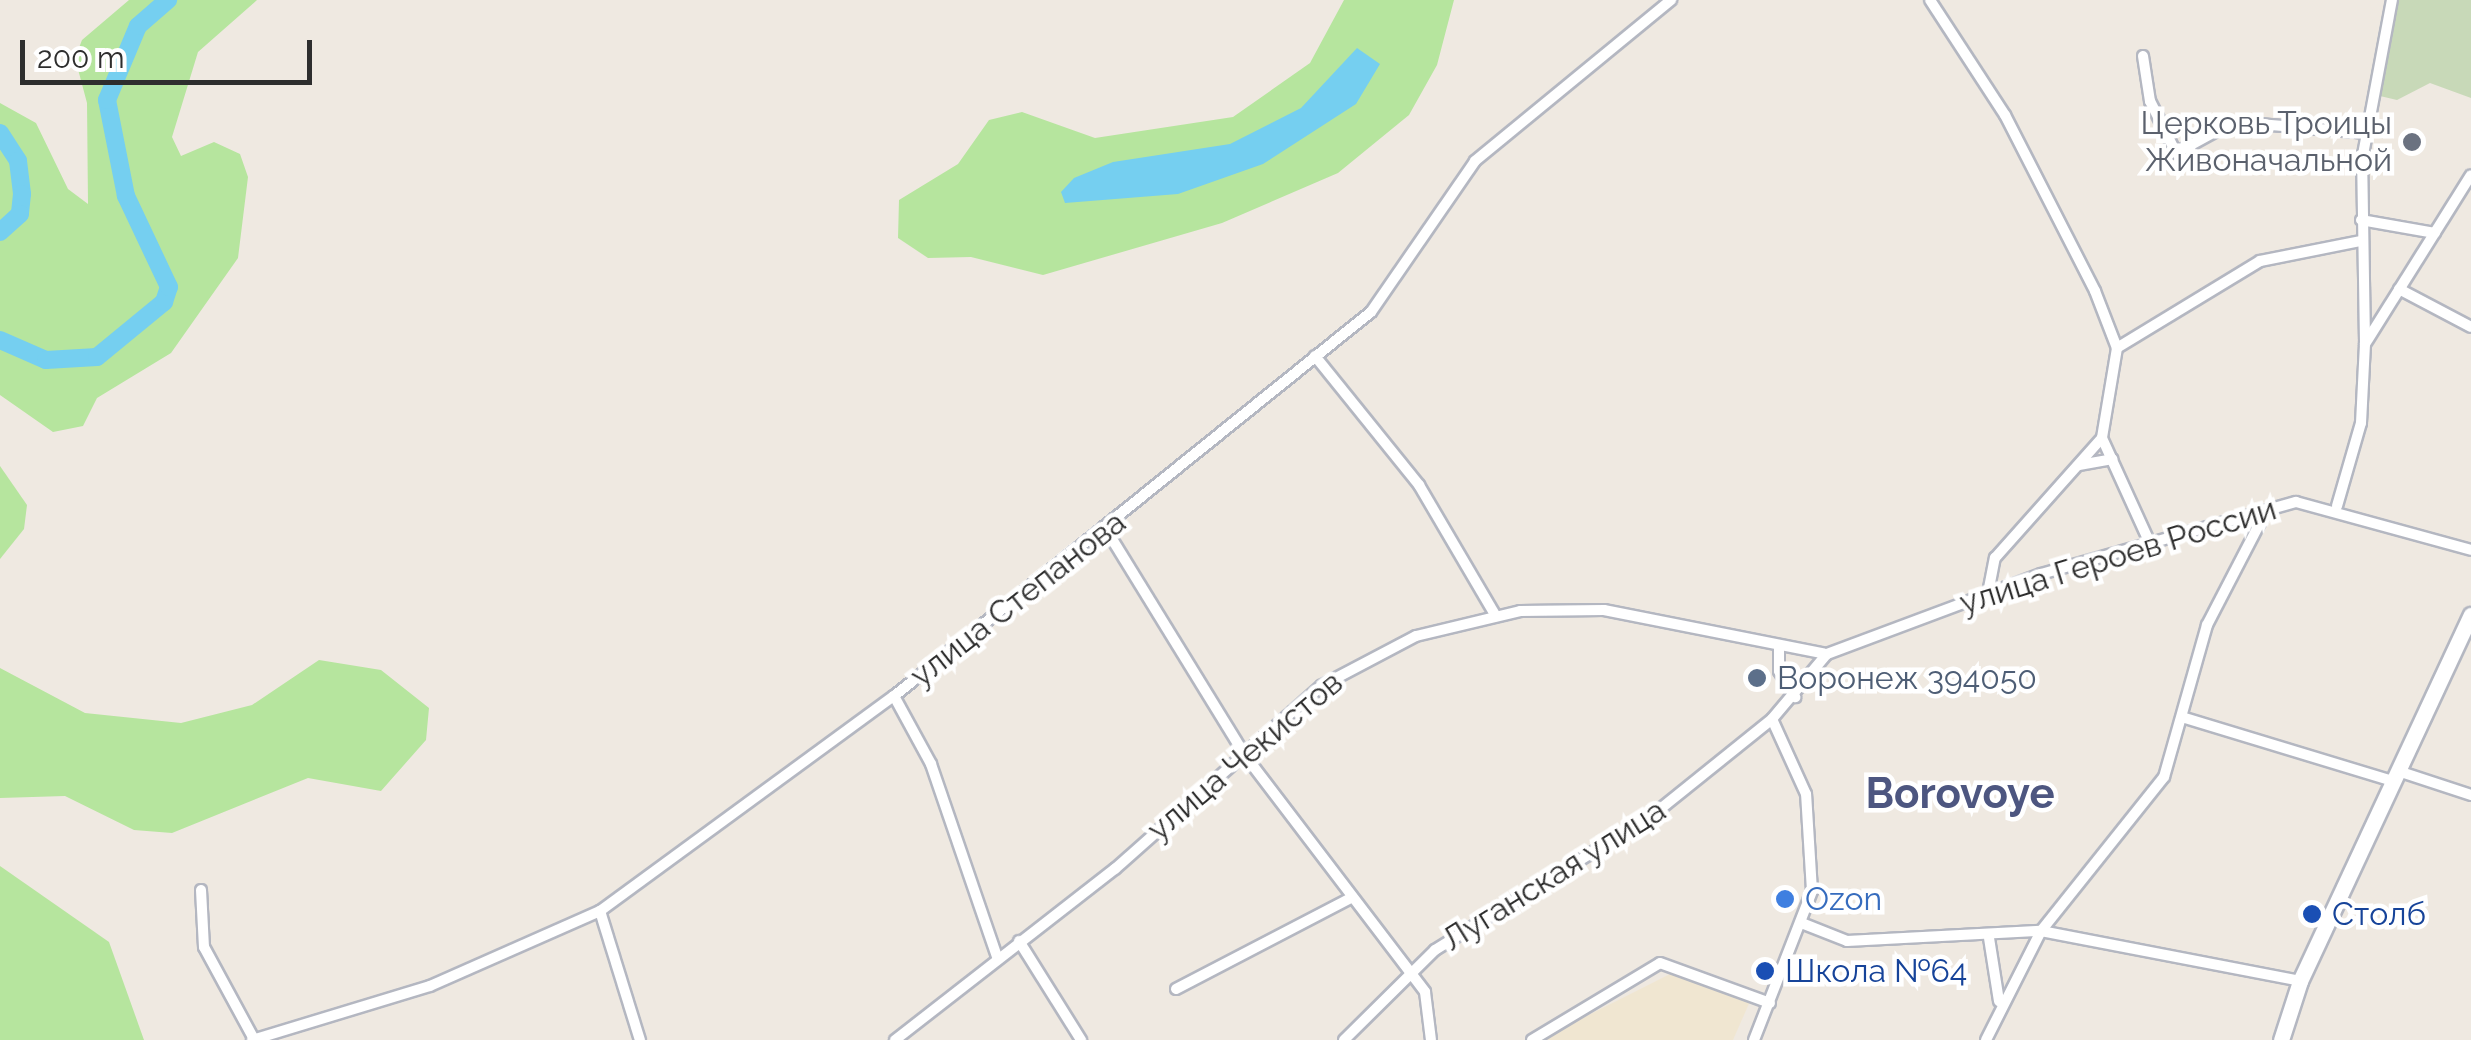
<!DOCTYPE html>
<html>
<head>
<meta charset="utf-8">
<style>
  body { margin:0 }
  #map { position:relative; width:2471px; height:1040px; overflow:hidden; background:#efe9e1; font-family:Raleway,sans-serif }
  div>[style] { position:absolute }
  .education>* { inset:0; background:#f0e6d1 }
  .green>* { inset:0; background:#b6e59e }
  .cemetery>* { inset:0; background:#c8d9b8 }
  .water>* { inset:0; background:#75cff0 }
  .river>* { height:18px; margin:-9px; padding:0 9px; transform-origin:9px; border-radius:9px; background:#75cff0 }
  .roads { filter:drop-shadow(2px 0 #b4b7c1) drop-shadow(-2px 0 #b4b7c1) drop-shadow(0 2px #b4b7c1) drop-shadow(0 -2px #b4b7c1) }
  .street>* { height:10px; margin:-5px; padding:0 5px; transform-origin:5px; border-radius:5px; background:#fff }
  .secondary>* { height:15px; margin:-7.5px; padding:0 7.5px; transform-origin:7.5px; border-radius:7.5px; background:#fff }
  .dots>* { width:28px; height:28px; translate:-50% -50%; box-sizing:border-box; border:5px solid #fff; border-radius:50% }
  span { translate:-50% -50%; white-space:nowrap; text-align:center; line-height:1.15; -webkit-text-stroke:9px #fff; paint-order:stroke }
  .worship-label { font-size:32px; color:#5b616d }
  .right { translate:-100% -50%; text-align:right }
  .street-label { font-size:32px; color:#2e2e2e }
  .service-label { font-size:32px; color:#4e5e75 }
  .left { translate:0 -50%; text-align:left }
  .shop-label { font-size:32px; color:#366cbe }
  .transit-label { font-size:32px; color:#164399 }
  .district-label { font-size:42px; color:#4d5680; font-weight:700 }
  .scale { position:absolute; left:20px; top:40px; width:292px; height:45px; box-sizing:border-box; border:5px solid #2e2e2e; border-top:0; padding-left:12px; font-size:30px; line-height:35px; white-space:nowrap; color:#2e2e2e; -webkit-text-stroke:8px #fff; paint-order:stroke }
</style>
</head>
<body>
<div id="map">
  <div class="education">
    <i style="clip-path:polygon(1678px 970px,1751px 999px,1733px 1040px,1539px 1040px)"></i>
  </div>
  <div class="green">
    <i style="clip-path:polygon(129px 0,257px 0,198px 52px,172px 137px,181px 156px,214px 142px,240px 154px,248px 177px,238px 258px,171px 353px,97px 398px,83px 426px,53px 432px,0 395px,0 103px,36px 123px,68px 189px,88px 204px,87px 103px,75px 58px,82px 40px)"></i>
    <i style="clip-path:polygon(1344px 0,1454px 0,1437px 65px,1409px 115px,1338px 173px,1222px 223px,1043px 275px,971px 257px,928px 258px,898px 238px,899px 200px,958px 164px,989px 120px,1022px 112px,1095px 138px,1233px 117px,1310px 63px)"></i>
    <i style="clip-path:polygon(0 466px,27px 505px,24px 529px,0 559px)"></i>
    <i style="clip-path:polygon(319px 660px,381px 670px,429px 708px,426px 740px,381px 791px,308px 778px,172px 833px,134px 830px,65px 796px,0 798px,0 668px,85px 713px,181px 723px,252px 705px)"></i>
    <i style="clip-path:polygon(0 866px,109px 942px,144px 1040px,0 1040px)"></i>
  </div>
  <div class="cemetery">
    <i style="clip-path:polygon(2398px 0,2471px 0,2471px 98px,2430px 83px,2397px 100px,2380px 96px)"></i>
  </div>
  <div class="water">
    <i style="clip-path:polygon(1357px 48px,1380px 64px,1356px 104px,1263px 164px,1178px 194px,1065px 203px,1061px 192px,1074px 178px,1113px 162px,1230px 144px,1301px 108px)"></i>
  </div>
  <div class="river">
    <i style="left:0;top:133px;width:33px;rotate:57deg"></i>
    <i style="left:18px;top:161px;width:33px;rotate:83deg"></i>
    <i style="left:22px;top:194px;width:20px;rotate:96deg"></i>
    <i style="left:20px;top:214px;width:27px;rotate:138deg"></i>
    <i style="left:0;top:340px;width:50px;rotate:23.5deg"></i>
    <i style="left:46px;top:360px;width:51px;rotate:-3.4deg"></i>
    <i style="left:97px;top:357px;width:87px;rotate:-39.4deg"></i>
    <i style="left:164px;top:302px;width:16px;rotate:-72deg"></i>
    <i style="left:169px;top:287px;width:101px;rotate:-115.3deg"></i>
    <i style="left:126px;top:196px;width:98px;rotate:-101.2deg"></i>
    <i style="left:107px;top:100px;width:80px;rotate:-67.3deg"></i>
    <i style="left:138px;top:26px;width:40px;rotate:-41deg"></i>
  </div>
  <div class="roads">
    <div class="street">
      <i style="left:1930px;top:0;width:137px;rotate:56.9deg"></i>
      <i style="left:2005px;top:115px;width:198px;rotate:62.9deg"></i>
      <i style="left:2095px;top:291px;width:61px;rotate:68.9deg"></i>
      <i style="left:2117px;top:348px;width:91px;rotate:99.5deg"></i>
      <i style="left:2143px;top:56px;width:46px;rotate:81.2deg"></i>
      <i style="left:2150px;top:101px;width:58px;rotate:63.4deg"></i>
      <i style="left:2176px;top:153px;width:52px;rotate:-28.5deg"></i>
      <i style="left:2222px;top:128px;width:37px;rotate:-6deg"></i>
      <i style="left:2259px;top:124px;width:108px;rotate:4.8deg"></i>
      <i style="left:2361px;top:220px;width:75px;rotate:10deg"></i>
      <i style="left:2399px;top:289px;width:81px;rotate:27.8deg"></i>
      <i style="left:2365px;top:343px;width:183px;rotate:-90.9deg"></i>
      <i style="left:2362px;top:160px;width:163px;rotate:-79.4deg"></i>
      <i style="left:2117px;top:348px;width:167px;rotate:-31.3deg"></i>
      <i style="left:2260px;top:261px;width:102px;rotate:-11.3deg"></i>
      <i style="left:1315px;top:356px;width:166px;rotate:51.1deg"></i>
      <i style="left:1419px;top:485px;width:152px;rotate:59.6deg"></i>
      <i style="left:2079px;top:465px;width:34px;rotate:-10deg"></i>
      <i style="left:2337px;top:506px;width:86px;rotate:-73.9deg"></i>
      <i style="left:2361px;top:423px;width:79px;rotate:-87.1deg"></i>
      <i style="left:2365px;top:344px;width:199px;rotate:-57.9deg"></i>
      <i style="left:1107px;top:531px;width:262px;rotate:58.4deg"></i>
      <i style="left:1244px;top:754px;width:299px;rotate:52.7deg"></i>
      <i style="left:1425px;top:992px;width:48px;rotate:82.9deg"></i>
      <i style="left:1988px;top:593px;width:36px;rotate:-79deg"></i>
      <i style="left:1995px;top:558px;width:161px;rotate:-48.3deg"></i>
      <i style="left:2102px;top:438px;width:113px;rotate:65.5deg"></i>
      <i style="left:1779px;top:648px;width:23px;rotate:90deg"></i>
      <i style="left:1779px;top:671px;width:31px;rotate:58deg"></i>
      <i style="left:894px;top:696px;width:77px;rotate:61.4deg"></i>
      <i style="left:931px;top:764px;width:204px;rotate:71.1deg"></i>
      <i style="left:2185px;top:718px;width:217px;rotate:16.9deg"></i>
      <i style="left:2398px;top:771px;width:77px;rotate:18.2deg"></i>
      <i style="left:201px;top:890px;width:57px;rotate:87deg"></i>
      <i style="left:204px;top:947px;width:105px;rotate:61.5deg"></i>
      <i style="left:600px;top:911px;width:135px;rotate:72.8deg"></i>
      <i style="left:1804px;top:924px;width:46px;rotate:21.6deg"></i>
      <i style="left:1847px;top:941px;width:194px;rotate:-3deg"></i>
      <i style="left:2041px;top:931px;width:264px;rotate:10.9deg"></i>
      <i style="left:1989px;top:938px;width:64px;rotate:81deg"></i>
      <i style="left:1019px;top:941px;width:117px;rotate:57.9deg"></i>
      <i style="left:1176px;top:989px;width:199px;rotate:-27.5deg"></i>
      <i style="left:252px;top:1040px;width:186px;rotate:-16.9deg"></i>
      <i style="left:430px;top:986px;width:186px;rotate:-23.8deg"></i>
      <i style="left:600px;top:911px;width:364px;rotate:-36.2deg"></i>
      <i style="left:894px;top:696px;width:612px;rotate:-38.84deg"></i>
      <i style="left:1371px;top:312px;width:183px;rotate:-55.4deg"></i>
      <i style="left:1475px;top:161px;width:254px;rotate:-39.4deg"></i>
      <i style="left:895px;top:1040px;width:279px;rotate:-37.9deg"></i>
      <i style="left:1115px;top:869px;width:276px;rotate:-41.6deg"></i>
      <i style="left:1321px;top:686px;width:107px;rotate:-27.8deg"></i>
      <i style="left:1416px;top:636px;width:107px;rotate:-13.5deg"></i>
      <i style="left:1520px;top:611px;width:84px;rotate:-0.7deg"></i>
      <i style="left:1604px;top:610px;width:227px;rotate:11.2deg"></i>
      <i style="left:1344px;top:1040px;width:128px;rotate:-44.7deg"></i>
      <i style="left:1435px;top:950px;width:258px;rotate:-31.8deg"></i>
      <i style="left:1654px;top:814px;width:151px;rotate:-38.8deg"></i>
      <i style="left:1532px;top:1040px;width:149px;rotate:-31deg"></i>
      <i style="left:1660px;top:963px;width:117px;rotate:20deg"></i>
      <i style="left:1754px;top:1040px;width:160px;rotate:-68.7deg"></i>
      <i style="left:1812px;top:891px;width:97px;rotate:-93.5deg"></i>
      <i style="left:1806px;top:794px;width:82px;rotate:-114.4deg"></i>
      <i style="left:1772px;top:719px;width:85px;rotate:-49.8deg"></i>
      <i style="left:1827px;top:654px;width:228px;rotate:-20.5deg"></i>
      <i style="left:2041px;top:574px;width:265px;rotate:-15.8deg"></i>
      <i style="left:2296px;top:502px;width:181px;rotate:15.3deg"></i>
      <i style="left:1986px;top:1040px;width:122px;rotate:-63.2deg"></i>
      <i style="left:2041px;top:931px;width:197px;rotate:-51.4deg"></i>
      <i style="left:2164px;top:777px;width:158px;rotate:-74.2deg"></i>
      <i style="left:2207px;top:625px;width:124px;rotate:-62.6deg"></i>
    </div>
    <div class="secondary">
      <i style="left:2281px;top:1040px;width:62px;rotate:-72.1deg"></i>
      <i style="left:2300px;top:981px;width:404px;rotate:-65deg"></i>
    </div>
  </div>
  <div class="dots">
    <i style="left:2412px;top:142px;background:#6b7280"></i>
    <i style="left:1757px;top:678px;background:#5c6f8a"></i>
    <i style="left:1785px;top:899px;background:#3f7fe0"></i>
    <i style="left:2312px;top:914px;background:#1a4fb4"></i>
    <i style="left:1765px;top:971px;background:#1a4fb4"></i>
  </div>
  <div class="worship-label">
    <span class="right" style="left:2392px;top:142px">Церковь Троицы<br>Живоначальной</span>
  </div>
  <div class="street-label">
    <span style="left:2118px;top:556px;rotate:-17deg">улица Героев России</span>
    <span style="left:1018px;top:599px;rotate:-38deg">улица Степанова</span>
    <span style="left:1245px;top:756px;rotate:-40deg">улица Чекистов</span>
    <span style="left:1554px;top:875px;rotate:-32deg">Луганская улица</span>
  </div>
  <div class="service-label">
    <span class="left" style="left:1777px;top:678px">Воронеж 394050</span>
  </div>
  <div class="shop-label">
    <span class="left" style="left:1805px;top:899px">Ozon</span>
  </div>
  <div class="transit-label">
    <span class="left" style="left:2332px;top:914px">Столб</span>
    <span class="left" style="left:1785px;top:971px">Школа №64</span>
  </div>
  <div class="district-label">
    <span style="left:1960px;top:794px">Borovoye</span>
  </div>
  <div class="scale">200 m</div>
</div>
</body>
</html>
